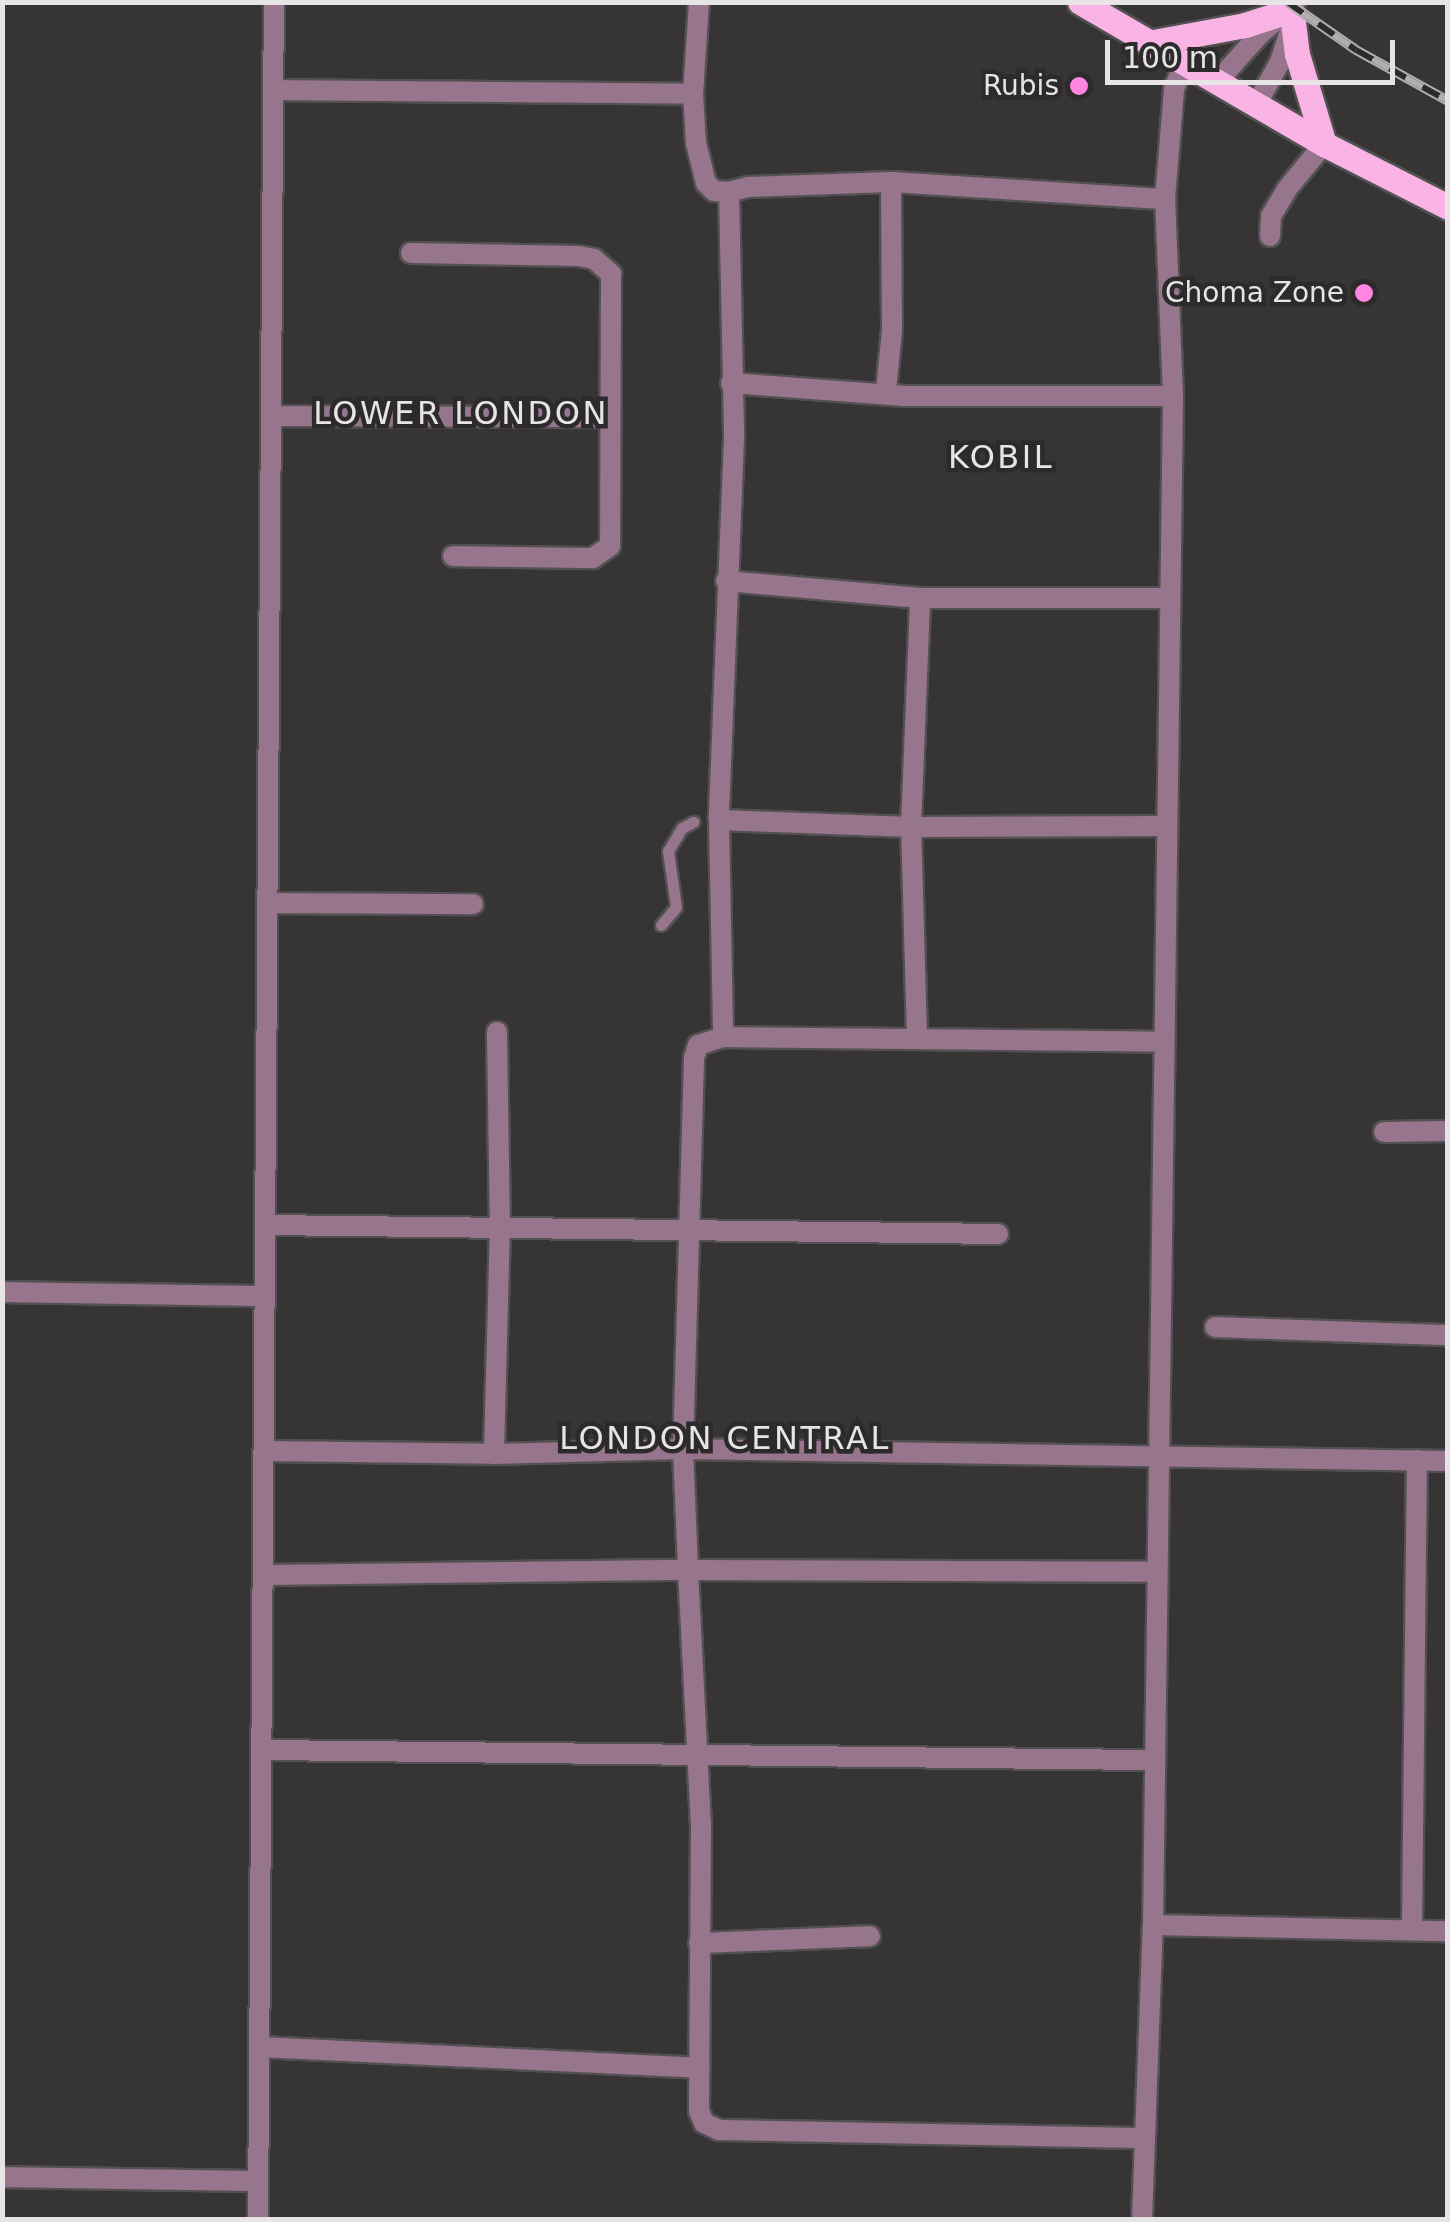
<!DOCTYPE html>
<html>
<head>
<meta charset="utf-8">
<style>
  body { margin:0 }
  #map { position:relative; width:1450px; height:2222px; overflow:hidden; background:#373436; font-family:"DejaVu Sans",sans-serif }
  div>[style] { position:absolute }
  .roads { filter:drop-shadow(2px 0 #535052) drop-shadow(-2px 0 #535052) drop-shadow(0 2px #535052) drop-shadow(0 -2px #535052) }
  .lane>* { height:11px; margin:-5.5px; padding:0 5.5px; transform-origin:5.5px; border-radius:5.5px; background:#97758d }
  .street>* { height:20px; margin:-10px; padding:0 10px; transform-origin:10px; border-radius:10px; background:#97758d }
  .primary>* { height:25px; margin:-12.5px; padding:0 12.5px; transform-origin:12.5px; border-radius:12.5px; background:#f9b4e5 }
  .rail>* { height:10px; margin-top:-5px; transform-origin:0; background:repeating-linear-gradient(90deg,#2d2a2c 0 19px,#b0aeaf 0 38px); box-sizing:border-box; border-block:2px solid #b0aeaf }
  .dots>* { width:28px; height:28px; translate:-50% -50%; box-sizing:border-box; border:5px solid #2d2a2c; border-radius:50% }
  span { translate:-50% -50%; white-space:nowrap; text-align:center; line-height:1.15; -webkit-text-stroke:9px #2d2a2c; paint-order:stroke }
  .poi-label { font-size:28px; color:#e6e4e5 }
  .right { translate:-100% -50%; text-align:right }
  .quarter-label { font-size:32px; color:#e6e4e5; letter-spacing:2.5px }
  .frame { position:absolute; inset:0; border:5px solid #e6e4e5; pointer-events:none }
  .scale { position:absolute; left:1105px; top:40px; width:290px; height:45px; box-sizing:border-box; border:5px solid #e6e4e5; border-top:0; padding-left:12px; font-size:30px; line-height:35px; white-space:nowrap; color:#e6e4e5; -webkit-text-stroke:8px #2d2a2c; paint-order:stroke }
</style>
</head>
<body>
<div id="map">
  <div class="roads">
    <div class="lane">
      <i style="left:661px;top:925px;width:23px;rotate:-50deg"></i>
      <i style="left:676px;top:907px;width:57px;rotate:-98.1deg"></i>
      <i style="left:668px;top:851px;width:27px;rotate:-59deg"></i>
      <i style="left:682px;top:828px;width:13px;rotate:-29deg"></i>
    </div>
    <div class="street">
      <i style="left:699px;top:2px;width:92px;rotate:93.7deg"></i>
      <i style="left:693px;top:94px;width:49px;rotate:86.5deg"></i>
      <i style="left:696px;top:143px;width:41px;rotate:76deg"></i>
      <i style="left:706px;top:183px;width:11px;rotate:45deg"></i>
      <i style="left:714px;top:191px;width:15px;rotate:4deg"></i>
      <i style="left:729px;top:192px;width:247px;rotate:88.8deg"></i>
      <i style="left:734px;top:439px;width:381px;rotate:92.3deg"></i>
      <i style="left:719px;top:820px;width:217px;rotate:88.9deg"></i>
      <i style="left:723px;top:1037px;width:26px;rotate:162deg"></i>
      <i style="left:698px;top:1045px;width:14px;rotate:107deg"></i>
      <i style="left:694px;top:1058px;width:391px;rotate:91.6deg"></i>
      <i style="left:683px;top:1449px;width:121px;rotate:87.6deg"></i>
      <i style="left:688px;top:1570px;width:467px;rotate:0.2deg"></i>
      <i style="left:1216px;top:83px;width:66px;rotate:-48.1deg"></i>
      <i style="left:1260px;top:34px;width:46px;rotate:-40.6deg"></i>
      <i style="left:273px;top:90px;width:420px;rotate:0.5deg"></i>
      <i style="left:1256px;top:105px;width:49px;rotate:-60.8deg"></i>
      <i style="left:1280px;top:62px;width:35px;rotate:-72deg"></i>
      <i style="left:729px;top:192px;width:20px;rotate:-15deg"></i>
      <i style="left:748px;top:187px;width:143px;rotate:-2deg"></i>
      <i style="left:891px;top:182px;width:275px;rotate:3.6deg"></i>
      <i style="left:1270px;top:236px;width:20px;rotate:-87deg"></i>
      <i style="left:1271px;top:216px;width:31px;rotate:-59deg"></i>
      <i style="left:1287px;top:189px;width:58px;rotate:-50.6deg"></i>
      <i style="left:411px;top:253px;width:168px;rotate:1deg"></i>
      <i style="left:579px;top:256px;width:15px;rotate:11deg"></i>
      <i style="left:594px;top:259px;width:23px;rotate:41deg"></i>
      <i style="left:611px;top:274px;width:272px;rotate:90.2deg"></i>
      <i style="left:610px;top:546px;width:21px;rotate:145deg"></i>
      <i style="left:593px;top:558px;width:140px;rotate:-179.2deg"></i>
      <i style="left:731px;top:383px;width:171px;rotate:4.3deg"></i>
      <i style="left:902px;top:396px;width:271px"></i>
      <i style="left:886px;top:391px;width:61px;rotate:-84.4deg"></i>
      <i style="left:892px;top:330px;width:148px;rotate:-90.4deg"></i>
      <i style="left:272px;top:416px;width:338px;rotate:0.2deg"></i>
      <i style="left:726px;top:581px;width:195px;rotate:5deg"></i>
      <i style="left:920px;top:598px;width:248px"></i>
      <i style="left:719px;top:820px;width:192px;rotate:2.1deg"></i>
      <i style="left:911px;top:827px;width:254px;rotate:-0.2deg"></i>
      <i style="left:268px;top:903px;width:205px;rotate:0.3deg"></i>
      <i style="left:723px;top:1037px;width:441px;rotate:0.6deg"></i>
      <i style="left:917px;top:1038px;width:211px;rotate:-91.6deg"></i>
      <i style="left:911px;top:827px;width:229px;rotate:-87.7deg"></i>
      <i style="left:1384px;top:1132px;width:64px;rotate:-0.9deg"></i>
      <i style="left:265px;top:1225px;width:733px;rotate:0.7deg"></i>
      <i style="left:2px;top:1292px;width:260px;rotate:0.9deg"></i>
      <i style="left:1215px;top:1327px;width:233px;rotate:2deg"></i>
      <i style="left:264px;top:1451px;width:230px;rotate:0.7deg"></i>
      <i style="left:494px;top:1454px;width:189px;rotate:-1.5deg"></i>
      <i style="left:683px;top:1449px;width:765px;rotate:0.9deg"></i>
      <i style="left:494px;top:1454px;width:226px;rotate:-88.5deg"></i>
      <i style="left:500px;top:1228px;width:196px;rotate:-90.9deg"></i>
      <i style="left:265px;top:1575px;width:423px;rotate:-0.7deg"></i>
      <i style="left:688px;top:1570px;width:254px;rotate:87.1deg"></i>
      <i style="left:701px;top:1824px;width:287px;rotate:90.4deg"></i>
      <i style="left:699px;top:2111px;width:13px;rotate:67deg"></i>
      <i style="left:704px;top:2123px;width:17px;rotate:25deg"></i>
      <i style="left:719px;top:2130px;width:423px;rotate:1.1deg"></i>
      <i style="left:264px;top:1750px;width:888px;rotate:0.65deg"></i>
      <i style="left:1153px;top:1925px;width:295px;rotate:1.2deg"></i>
      <i style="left:1412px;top:1929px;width:469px;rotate:-89.4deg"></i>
      <i style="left:699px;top:1943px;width:171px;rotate:-2.3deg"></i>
      <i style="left:259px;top:2047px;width:441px;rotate:2.7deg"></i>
      <i style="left:2px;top:2177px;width:256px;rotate:0.9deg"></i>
      <i style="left:258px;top:2220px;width:2218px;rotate:-89.59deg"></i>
      <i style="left:1142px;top:2220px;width:295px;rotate:-87.9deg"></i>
      <i style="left:1153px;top:1925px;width:1529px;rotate:-89.25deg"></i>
      <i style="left:1173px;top:396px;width:197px;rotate:-92.3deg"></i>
      <i style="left:1165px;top:199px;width:110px;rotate:-85.3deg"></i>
      <i style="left:1174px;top:89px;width:28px;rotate:-69deg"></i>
    </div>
    <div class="primary">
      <i style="left:1080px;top:2px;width:282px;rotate:30.2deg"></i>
      <i style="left:1324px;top:144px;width:139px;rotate:26.9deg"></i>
      <i style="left:1293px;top:22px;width:32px;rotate:83deg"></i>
      <i style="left:1297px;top:54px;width:94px;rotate:73.3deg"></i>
      <i style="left:1148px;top:43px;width:99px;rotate:-10.5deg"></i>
      <i style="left:1245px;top:25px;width:40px;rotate:-18deg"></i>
    </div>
  </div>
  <div class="rail">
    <i style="left:1287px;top:2px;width:84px;rotate:34.8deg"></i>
    <i style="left:1356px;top:50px;width:105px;rotate:29deg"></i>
  </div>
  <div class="dots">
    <i style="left:1079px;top:86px;background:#fe85e0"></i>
    <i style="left:1364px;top:293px;background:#fe85e0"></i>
  </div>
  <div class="poi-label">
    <span class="right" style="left:1059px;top:86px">Rubis</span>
    <span class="right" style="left:1344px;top:293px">Choma Zone</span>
  </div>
  <div class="quarter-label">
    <span style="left:461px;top:413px">LOWER LONDON</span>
    <span style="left:1001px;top:457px">KOBIL</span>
    <span style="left:725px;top:1438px">LONDON CENTRAL</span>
  </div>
  <div class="frame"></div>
  <div class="scale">100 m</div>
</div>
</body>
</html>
